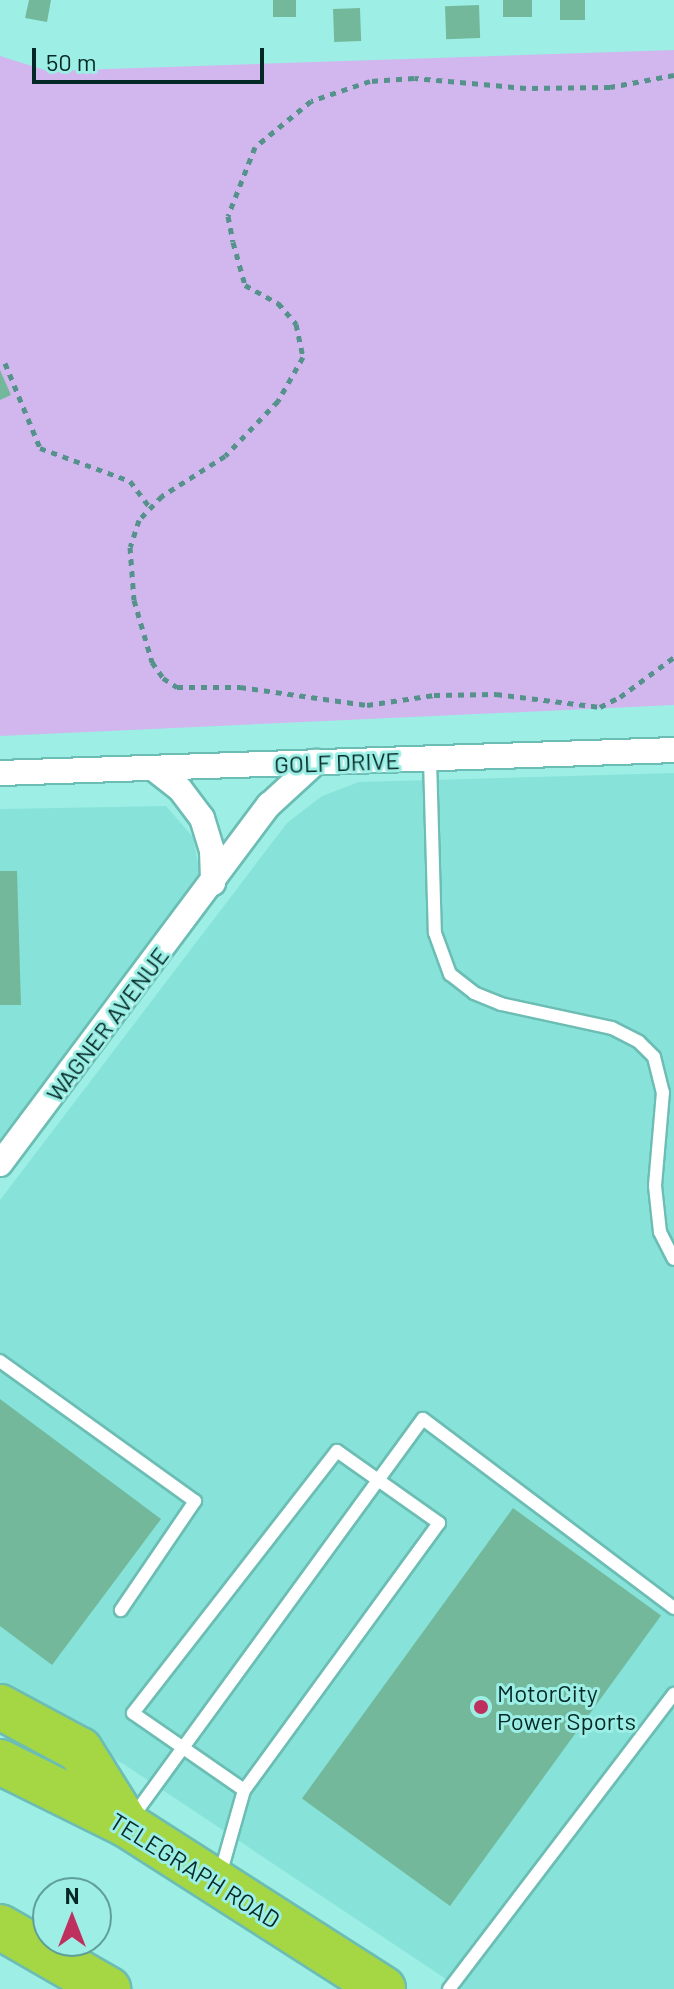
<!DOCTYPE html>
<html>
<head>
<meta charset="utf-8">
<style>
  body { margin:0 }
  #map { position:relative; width:674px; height:1989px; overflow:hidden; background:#9defe6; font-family:Barlow,sans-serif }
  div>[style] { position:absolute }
  .built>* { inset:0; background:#87e3d9 }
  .green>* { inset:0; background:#d1b7ee }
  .building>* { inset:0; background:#73b89b; transform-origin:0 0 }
  .path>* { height:5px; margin-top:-2.5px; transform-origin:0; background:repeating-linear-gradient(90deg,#55928c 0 6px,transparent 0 12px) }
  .roads { filter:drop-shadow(2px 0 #6cbdb4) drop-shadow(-2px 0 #6cbdb4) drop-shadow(0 2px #6cbdb4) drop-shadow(0 -2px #6cbdb4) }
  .lane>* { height:12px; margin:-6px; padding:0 6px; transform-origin:6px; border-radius:6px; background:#fff }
  .street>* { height:24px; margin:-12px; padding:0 12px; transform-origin:12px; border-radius:12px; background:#fff }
  .highway>* { height:44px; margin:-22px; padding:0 22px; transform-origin:22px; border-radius:22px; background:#a5d744 }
  .dots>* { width:22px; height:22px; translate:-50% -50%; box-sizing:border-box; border:4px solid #9defe6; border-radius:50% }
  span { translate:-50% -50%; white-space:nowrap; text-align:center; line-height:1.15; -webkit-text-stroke:6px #9defe6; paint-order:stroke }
  .street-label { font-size:24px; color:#032825 }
  .poi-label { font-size:24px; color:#032825 }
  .left { translate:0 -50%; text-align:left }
  .north { position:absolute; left:32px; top:1877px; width:80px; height:80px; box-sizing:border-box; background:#9defe6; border:2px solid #5f9f99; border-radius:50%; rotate:0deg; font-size:22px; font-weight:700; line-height:32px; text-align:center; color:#032825 }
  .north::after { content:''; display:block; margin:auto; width:28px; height:36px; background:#be305e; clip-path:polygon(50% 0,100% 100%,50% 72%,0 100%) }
  .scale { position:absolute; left:32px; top:48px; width:232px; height:36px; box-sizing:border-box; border:4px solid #032825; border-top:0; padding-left:10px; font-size:24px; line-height:28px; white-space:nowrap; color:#032825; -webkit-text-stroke:6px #9defe6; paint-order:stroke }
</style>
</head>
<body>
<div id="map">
  <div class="built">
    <i style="clip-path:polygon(674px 773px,674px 1989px,461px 1989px,125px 1765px,0 1692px,0 1200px,287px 823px,322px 796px,359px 782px)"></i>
    <i style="clip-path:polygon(166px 806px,193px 837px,201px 877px,0 1139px,0 809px)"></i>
  </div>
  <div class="green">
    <i style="clip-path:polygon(674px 50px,674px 705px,0 736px,0 56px,48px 71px)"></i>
  </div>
  <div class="building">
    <i style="clip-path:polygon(29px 0,51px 0,47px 22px,25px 18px)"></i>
    <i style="left:273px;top:0;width:23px;height:17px"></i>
    <i style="left:503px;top:0;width:29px;height:17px"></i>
    <i style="left:560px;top:0;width:25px;height:20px"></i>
    <i style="left:479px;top:5px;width:33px;height:34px;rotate:88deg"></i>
    <i style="left:360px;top:8px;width:33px;height:27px;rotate:88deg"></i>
    <i style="clip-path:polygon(0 370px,11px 395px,0 400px)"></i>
    <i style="clip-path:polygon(0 871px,17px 871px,21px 1005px,0 1005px)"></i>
    <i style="clip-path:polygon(0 1399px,161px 1519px,52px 1665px,0 1626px)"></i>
    <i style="left:513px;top:1508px;width:183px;height:359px;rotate:36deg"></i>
  </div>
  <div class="path">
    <i style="left:674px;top:75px;width:65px;rotate:169.4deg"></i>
    <i style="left:610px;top:87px;width:84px;rotate:179.3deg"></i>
    <i style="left:526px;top:88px;width:112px;rotate:-174.9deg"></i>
    <i style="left:414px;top:78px;width:44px;rotate:176.1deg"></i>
    <i style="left:370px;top:81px;width:62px;rotate:161.3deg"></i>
    <i style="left:311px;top:101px;width:72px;rotate:140.6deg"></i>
    <i style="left:255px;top:147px;width:74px;rotate:111.4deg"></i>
    <i style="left:228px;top:216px;width:26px;rotate:79deg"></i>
    <i style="left:233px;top:242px;width:45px;rotate:74.4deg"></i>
    <i style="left:245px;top:285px;width:38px;rotate:29deg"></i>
    <i style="left:278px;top:303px;width:28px;rotate:49deg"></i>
    <i style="left:296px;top:324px;width:34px;rotate:78deg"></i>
    <i style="left:303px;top:357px;width:51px;rotate:119.6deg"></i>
    <i style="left:278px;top:401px;width:76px;rotate:133.9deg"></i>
    <i style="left:225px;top:456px;width:75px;rotate:147.6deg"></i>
    <i style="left:162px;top:496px;width:33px;rotate:134deg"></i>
    <i style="left:139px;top:520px;width:28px;rotate:108deg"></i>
    <i style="left:130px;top:547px;width:53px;rotate:85.7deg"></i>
    <i style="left:134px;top:600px;width:65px;rotate:73.8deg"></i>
    <i style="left:152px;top:662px;width:19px;rotate:55deg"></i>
    <i style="left:163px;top:678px;width:17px;rotate:33deg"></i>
    <i style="left:177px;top:687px;width:63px"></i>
    <i style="left:240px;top:687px;width:128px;rotate:8.1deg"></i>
    <i style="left:367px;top:705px;width:68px;rotate:-8.5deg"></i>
    <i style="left:434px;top:695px;width:62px;rotate:-0.9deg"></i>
    <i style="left:496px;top:694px;width:105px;rotate:7.1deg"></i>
    <i style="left:600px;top:707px;width:22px;rotate:-27deg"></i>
    <i style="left:620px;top:697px;width:67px;rotate:-36.5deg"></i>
    <i style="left:5px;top:363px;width:92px;rotate:67.6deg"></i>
    <i style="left:40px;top:448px;width:96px;rotate:20.1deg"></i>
    <i style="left:130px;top:481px;width:34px;rotate:53deg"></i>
  </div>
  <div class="roads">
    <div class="lane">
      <i style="left:430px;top:759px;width:174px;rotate:88.4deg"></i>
      <i style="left:435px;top:933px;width:44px;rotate:69.9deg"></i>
      <i style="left:450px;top:974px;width:31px;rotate:38deg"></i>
      <i style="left:474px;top:993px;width:29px;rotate:22deg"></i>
      <i style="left:501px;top:1004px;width:114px;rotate:12.2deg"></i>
      <i style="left:612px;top:1028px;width:30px;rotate:27deg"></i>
      <i style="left:639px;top:1042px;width:21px;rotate:45deg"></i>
      <i style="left:654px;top:1057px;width:36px;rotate:76deg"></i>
      <i style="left:663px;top:1092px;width:94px;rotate:94.9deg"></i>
      <i style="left:655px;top:1186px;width:46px;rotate:83.8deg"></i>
      <i style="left:660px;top:1232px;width:30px;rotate:63deg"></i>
      <i style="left:0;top:1361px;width:240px;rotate:35.7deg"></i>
      <i style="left:195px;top:1501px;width:132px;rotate:124.2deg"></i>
      <i style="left:131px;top:1819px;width:495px;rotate:-53.9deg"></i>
      <i style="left:423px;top:1419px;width:314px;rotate:37deg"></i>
      <i style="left:220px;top:1875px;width:88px;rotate:-74.2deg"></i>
      <i style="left:244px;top:1790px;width:135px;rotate:-145.3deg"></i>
      <i style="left:133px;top:1713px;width:332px;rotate:-52.1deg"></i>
      <i style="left:337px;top:1451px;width:125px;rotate:35.2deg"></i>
      <i style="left:439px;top:1523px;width:331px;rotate:126.1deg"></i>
      <i style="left:449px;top:1989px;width:371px;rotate:-52.7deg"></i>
    </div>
    <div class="street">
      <i style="left:153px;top:768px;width:34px;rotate:38deg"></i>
      <i style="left:180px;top:789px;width:36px;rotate:53deg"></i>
      <i style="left:202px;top:818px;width:34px;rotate:73deg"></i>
      <i style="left:212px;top:850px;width:33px;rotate:88deg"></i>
      <i style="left:0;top:773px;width:674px;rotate:-1.95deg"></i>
      <i style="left:0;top:1164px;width:449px;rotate:-53.2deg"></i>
      <i style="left:269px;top:805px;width:64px;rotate:-42.5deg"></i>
    </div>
    <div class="highway">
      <i style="left:0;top:1707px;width:91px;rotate:28.3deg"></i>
      <i style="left:80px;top:1750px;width:89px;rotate:57.9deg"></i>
      <i style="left:0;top:1762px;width:142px;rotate:26.4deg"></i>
      <i style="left:127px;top:1825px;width:304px;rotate:32.6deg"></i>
      <i style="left:0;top:1927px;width:125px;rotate:29.9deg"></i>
    </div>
  </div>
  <div class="dots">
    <i style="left:481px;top:1707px;background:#be305e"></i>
  </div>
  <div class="street-label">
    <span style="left:337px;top:762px;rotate:-2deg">GOLF DRIVE</span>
    <span style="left:107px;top:1024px;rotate:-53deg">WAGNER AVENUE</span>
    <span style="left:195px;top:1870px;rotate:32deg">TELEGRAPH ROAD</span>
  </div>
  <div class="poi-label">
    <span class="left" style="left:497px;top:1707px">MotorCity<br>Power Sports</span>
  </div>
  <div class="north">N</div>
  <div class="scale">50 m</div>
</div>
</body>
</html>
